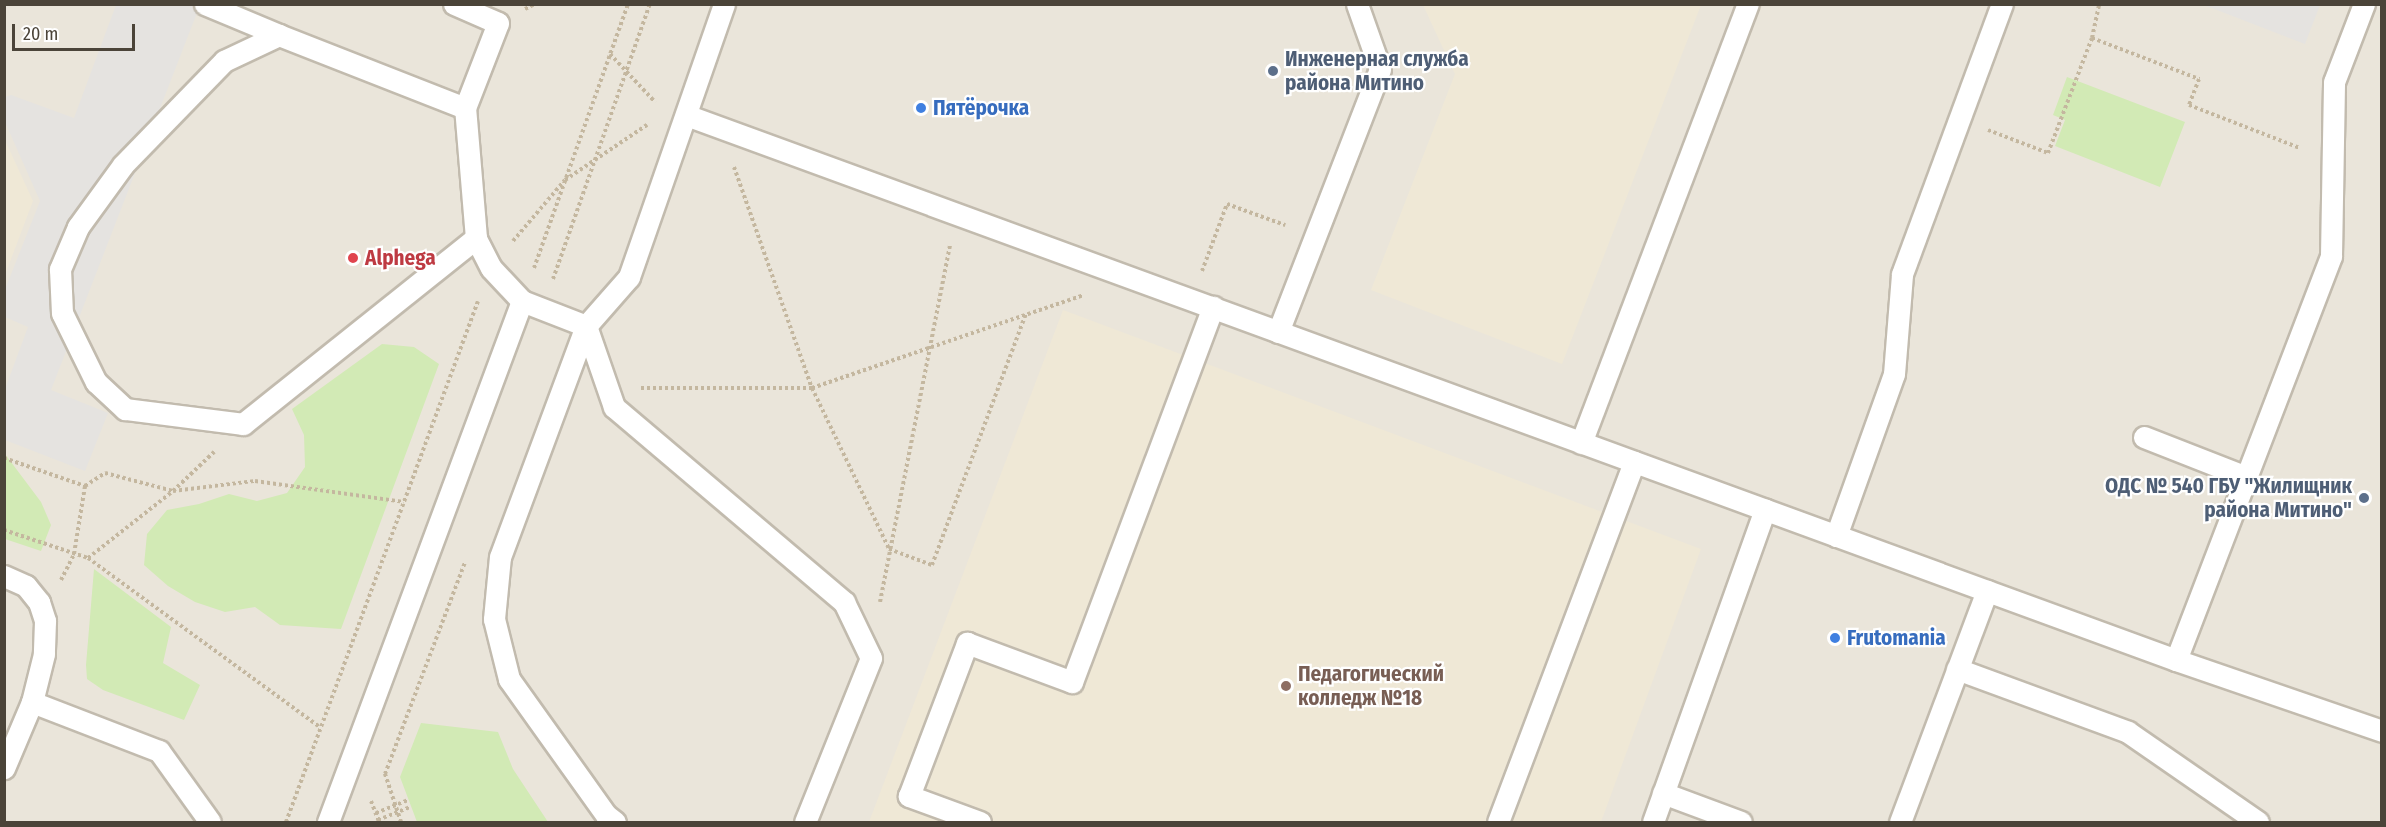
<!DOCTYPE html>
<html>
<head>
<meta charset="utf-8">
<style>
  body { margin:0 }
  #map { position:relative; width:2386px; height:827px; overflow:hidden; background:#f6f3ec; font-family:"Fira Sans Condensed",sans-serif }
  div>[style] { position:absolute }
  .residential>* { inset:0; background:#eae5da; transform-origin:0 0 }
  .education>* { inset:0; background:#efe8d6 }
  .green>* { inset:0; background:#d2eab5 }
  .parking>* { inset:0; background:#e5e3e0 }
  .path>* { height:4px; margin-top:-2px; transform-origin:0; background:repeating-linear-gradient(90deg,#c4b79f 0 3px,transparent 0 6px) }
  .roads { filter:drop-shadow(2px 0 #c2bbae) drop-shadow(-2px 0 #c2bbae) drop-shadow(0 2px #c2bbae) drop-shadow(0 -2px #c2bbae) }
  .lane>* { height:21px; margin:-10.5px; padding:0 10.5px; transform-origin:10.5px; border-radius:10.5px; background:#fff }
  .dots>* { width:16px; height:16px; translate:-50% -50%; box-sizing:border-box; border:3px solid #fff; border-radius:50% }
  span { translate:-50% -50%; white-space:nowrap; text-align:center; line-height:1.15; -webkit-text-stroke:4.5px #fff; paint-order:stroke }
  .service-label { font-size:21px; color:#4e5e75; font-weight:700 }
  .left { translate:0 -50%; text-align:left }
  .right { translate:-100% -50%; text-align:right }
  .shop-label { font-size:21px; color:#366cbe; font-weight:700 }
  .health-label { font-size:21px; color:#be3a42; font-weight:700 }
  .education-label { font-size:21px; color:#785e54; font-weight:700 }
  .frame { position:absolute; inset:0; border:6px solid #4b4439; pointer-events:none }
  .scale { position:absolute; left:12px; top:24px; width:123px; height:27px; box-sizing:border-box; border:3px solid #4b4439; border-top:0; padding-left:8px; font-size:18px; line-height:21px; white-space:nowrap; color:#4b4439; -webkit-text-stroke:4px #fff; paint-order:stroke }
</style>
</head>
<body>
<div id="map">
  <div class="residential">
    <i style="left:5px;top:5px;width:2376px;height:817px"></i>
  </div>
  <div class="education">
    <i style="clip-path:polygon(1423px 5px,1701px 5px,1562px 364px,1371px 290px,1455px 74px)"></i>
    <i style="clip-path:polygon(4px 138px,33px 201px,5px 275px,4px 275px)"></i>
    <i style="clip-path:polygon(1063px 310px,1701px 549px,1601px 822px,869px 822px)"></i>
  </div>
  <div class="green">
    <i style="clip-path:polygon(2067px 77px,2185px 122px,2160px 187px,2055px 146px,2065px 120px,2053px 115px)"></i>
    <i style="clip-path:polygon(382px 344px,414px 347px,439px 364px,341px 629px,280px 625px,255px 607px,225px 612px,195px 602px,168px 586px,144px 565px,147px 534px,167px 510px,199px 504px,229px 494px,257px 501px,287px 493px,305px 467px,304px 435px,292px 409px)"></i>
    <i style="clip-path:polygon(5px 454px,41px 502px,51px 525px,41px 551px,5px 539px)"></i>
    <i style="clip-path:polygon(94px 569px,171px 627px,163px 663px,200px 685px,184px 720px,103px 690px,87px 679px,86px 665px)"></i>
    <i style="clip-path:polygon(421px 723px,498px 732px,513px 769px,548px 822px,417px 822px,400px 777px)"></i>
  </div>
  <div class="parking">
    <i style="clip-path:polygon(116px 5px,200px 5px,51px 390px,108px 413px,85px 471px,5px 440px,5px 389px,28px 327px,5px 317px,4px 292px,40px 201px,5px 122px,5px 97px,11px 95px,74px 118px)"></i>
    <i style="clip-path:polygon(2204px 5px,2320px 5px,2305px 44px)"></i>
  </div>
  <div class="path">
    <i style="left:525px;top:9px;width:11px;rotate:-27deg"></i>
    <i style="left:2092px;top:38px;width:35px;rotate:-78deg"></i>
    <i style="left:610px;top:54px;width:66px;rotate:46.8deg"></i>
    <i style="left:1988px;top:130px;width:64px;rotate:21deg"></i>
    <i style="left:2048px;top:153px;width:123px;rotate:-69.1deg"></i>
    <i style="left:2092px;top:38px;width:115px;rotate:21deg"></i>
    <i style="left:2199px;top:79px;width:28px;rotate:111deg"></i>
    <i style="left:2189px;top:105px;width:119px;rotate:21.2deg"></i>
    <i style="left:734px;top:167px;width:234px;rotate:70.6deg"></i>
    <i style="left:812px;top:388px;width:178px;rotate:64.4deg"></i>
    <i style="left:889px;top:549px;width:46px;rotate:20.4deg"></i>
    <i style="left:932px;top:565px;width:268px;rotate:-69.5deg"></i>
    <i style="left:513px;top:241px;width:80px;rotate:-49.6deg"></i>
    <i style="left:565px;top:180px;width:99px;rotate:-33.9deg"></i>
    <i style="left:534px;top:268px;width:280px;rotate:-70.4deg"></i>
    <i style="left:1202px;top:271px;width:72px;rotate:-69.5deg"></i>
    <i style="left:1227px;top:204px;width:62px;rotate:19.9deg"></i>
    <i style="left:553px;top:279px;width:292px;rotate:-70.6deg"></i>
    <i style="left:641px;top:388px;width:171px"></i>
    <i style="left:812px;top:388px;width:287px;rotate:-18.9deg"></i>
    <i style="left:4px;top:458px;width:86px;rotate:19.1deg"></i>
    <i style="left:85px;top:486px;width:24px;rotate:-33deg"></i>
    <i style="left:105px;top:473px;width:70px;rotate:14.8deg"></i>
    <i style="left:173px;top:491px;width:83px;rotate:-7deg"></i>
    <i style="left:255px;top:481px;width:150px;rotate:8deg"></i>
    <i style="left:4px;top:530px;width:89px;rotate:18.4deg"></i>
    <i style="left:88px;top:558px;width:287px;rotate:36.1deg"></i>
    <i style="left:88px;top:558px;width:108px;rotate:-38.2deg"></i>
    <i style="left:173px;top:491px;width:57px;rotate:-43.6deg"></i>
    <i style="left:61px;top:580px;width:29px;rotate:-63deg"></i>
    <i style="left:74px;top:554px;width:69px;rotate:-80.8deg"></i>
    <i style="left:880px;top:602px;width:365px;rotate:-78.9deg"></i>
    <i style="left:371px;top:801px;width:22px;rotate:69deg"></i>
    <i style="left:376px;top:813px;width:35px;rotate:-22deg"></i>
    <i style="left:378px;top:820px;width:35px;rotate:-22deg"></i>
    <i style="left:286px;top:822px;width:555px;rotate:-69.77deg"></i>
    <i style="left:401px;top:822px;width:51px;rotate:-108.4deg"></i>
    <i style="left:385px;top:774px;width:227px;rotate:-69.3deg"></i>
  </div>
  <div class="roads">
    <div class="lane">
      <i style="left:205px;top:4px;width:80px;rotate:22.7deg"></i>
      <i style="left:465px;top:108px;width:200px;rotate:-158.6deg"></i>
      <i style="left:279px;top:35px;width:61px;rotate:154.7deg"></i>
      <i style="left:224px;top:61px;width:145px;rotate:134.2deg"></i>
      <i style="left:123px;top:165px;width:77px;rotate:126deg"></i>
      <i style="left:78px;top:227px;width:46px;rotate:113.2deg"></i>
      <i style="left:60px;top:269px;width:44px;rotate:87.4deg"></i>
      <i style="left:62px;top:313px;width:77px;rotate:63.8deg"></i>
      <i style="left:96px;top:382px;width:40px;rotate:43deg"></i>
      <i style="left:125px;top:409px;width:119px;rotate:7.2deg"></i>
      <i style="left:243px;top:424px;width:298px;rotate:-38.6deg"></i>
      <i style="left:686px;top:115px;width:1587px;rotate:20.09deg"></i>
      <i style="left:2176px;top:660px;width:218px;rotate:19deg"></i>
      <i style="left:522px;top:301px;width:69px;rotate:21.3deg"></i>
      <i style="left:586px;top:326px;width:86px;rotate:70.9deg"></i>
      <i style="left:614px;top:407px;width:302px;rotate:40.3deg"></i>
      <i style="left:844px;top:602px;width:62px;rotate:64.3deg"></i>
      <i style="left:871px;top:658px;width:177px;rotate:111.9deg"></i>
      <i style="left:1278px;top:332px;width:282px;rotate:-68.8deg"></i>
      <i style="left:1380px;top:69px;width:69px;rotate:-109.5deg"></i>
      <i style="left:2144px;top:437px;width:110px;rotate:21.4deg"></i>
      <i style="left:1581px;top:443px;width:470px;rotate:-69.2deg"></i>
      <i style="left:1836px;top:536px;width:172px;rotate:-70.3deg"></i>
      <i style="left:1894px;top:374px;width:100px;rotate:-85.4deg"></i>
      <i style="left:1902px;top:274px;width:288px;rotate:-69.7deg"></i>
      <i style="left:4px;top:576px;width:24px;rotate:24deg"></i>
      <i style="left:26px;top:586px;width:21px;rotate:51deg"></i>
      <i style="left:39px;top:602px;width:20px;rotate:72deg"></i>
      <i style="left:45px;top:621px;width:33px;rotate:92deg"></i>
      <i style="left:44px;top:654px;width:49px;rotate:104deg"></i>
      <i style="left:32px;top:702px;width:72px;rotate:113deg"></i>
      <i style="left:2176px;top:660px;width:433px;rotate:-69deg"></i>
      <i style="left:2331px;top:256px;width:174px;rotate:-89deg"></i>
      <i style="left:2334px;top:82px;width:84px;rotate:-69deg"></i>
      <i style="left:1957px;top:669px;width:182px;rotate:20.2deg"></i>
      <i style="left:2128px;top:732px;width:158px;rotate:34.7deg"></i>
      <i style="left:32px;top:702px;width:136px;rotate:21.1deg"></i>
      <i style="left:159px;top:751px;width:87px;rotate:54.3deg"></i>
      <i style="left:1663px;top:793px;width:83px;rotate:20.4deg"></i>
      <i style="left:328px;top:822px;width:556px;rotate:-69.58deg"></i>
      <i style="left:522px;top:301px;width:45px;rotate:-133.2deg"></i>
      <i style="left:491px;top:268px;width:34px;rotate:-117deg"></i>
      <i style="left:476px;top:238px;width:130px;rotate:-94.8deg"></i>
      <i style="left:465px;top:108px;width:91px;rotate:-68.8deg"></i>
      <i style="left:498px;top:23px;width:48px;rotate:-156.6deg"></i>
      <i style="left:615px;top:822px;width:11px;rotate:-142deg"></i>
      <i style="left:606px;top:815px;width:167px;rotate:-125.5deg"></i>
      <i style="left:509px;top:679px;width:62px;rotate:-104deg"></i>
      <i style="left:494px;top:619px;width:62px;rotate:-84.5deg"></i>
      <i style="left:500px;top:557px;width:246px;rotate:-69.6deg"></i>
      <i style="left:586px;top:326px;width:65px;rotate:-48.7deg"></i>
      <i style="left:629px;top:277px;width:289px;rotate:-70.8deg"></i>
      <i style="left:980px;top:822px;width:76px;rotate:-159.9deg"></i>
      <i style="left:909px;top:796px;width:164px;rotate:-69.2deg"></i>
      <i style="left:967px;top:643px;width:112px;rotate:20.4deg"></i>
      <i style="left:1072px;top:682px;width:401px;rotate:-69.4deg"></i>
      <i style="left:1498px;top:822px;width:385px;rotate:-69.3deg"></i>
      <i style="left:1653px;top:822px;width:332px;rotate:-70.3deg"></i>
      <i style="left:1900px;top:822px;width:247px;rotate:-69.4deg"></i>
    </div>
  </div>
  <div class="dots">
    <i style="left:1273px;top:71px;background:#5c6f8a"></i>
    <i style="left:921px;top:108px;background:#3f7fe0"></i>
    <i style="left:353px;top:258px;background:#e0444e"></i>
    <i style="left:2364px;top:498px;background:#5c6f8a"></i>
    <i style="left:1835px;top:638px;background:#3f7fe0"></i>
    <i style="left:1286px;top:686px;background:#8d6e63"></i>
  </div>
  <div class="service-label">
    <span class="left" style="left:1285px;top:71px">Инженерная служба<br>района Митино</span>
    <span class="right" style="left:2352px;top:498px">ОДС № 540 ГБУ "Жилищник<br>района Митино"</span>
  </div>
  <div class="shop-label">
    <span class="left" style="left:933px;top:108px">Пятёрочка</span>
    <span class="left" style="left:1847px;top:638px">Frutomania</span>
  </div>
  <div class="health-label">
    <span class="left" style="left:365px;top:258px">Alphega</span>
  </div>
  <div class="education-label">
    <span class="left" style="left:1298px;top:686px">Педагогический<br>колледж №18</span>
  </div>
  <div class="frame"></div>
  <div class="scale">20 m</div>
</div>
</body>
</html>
